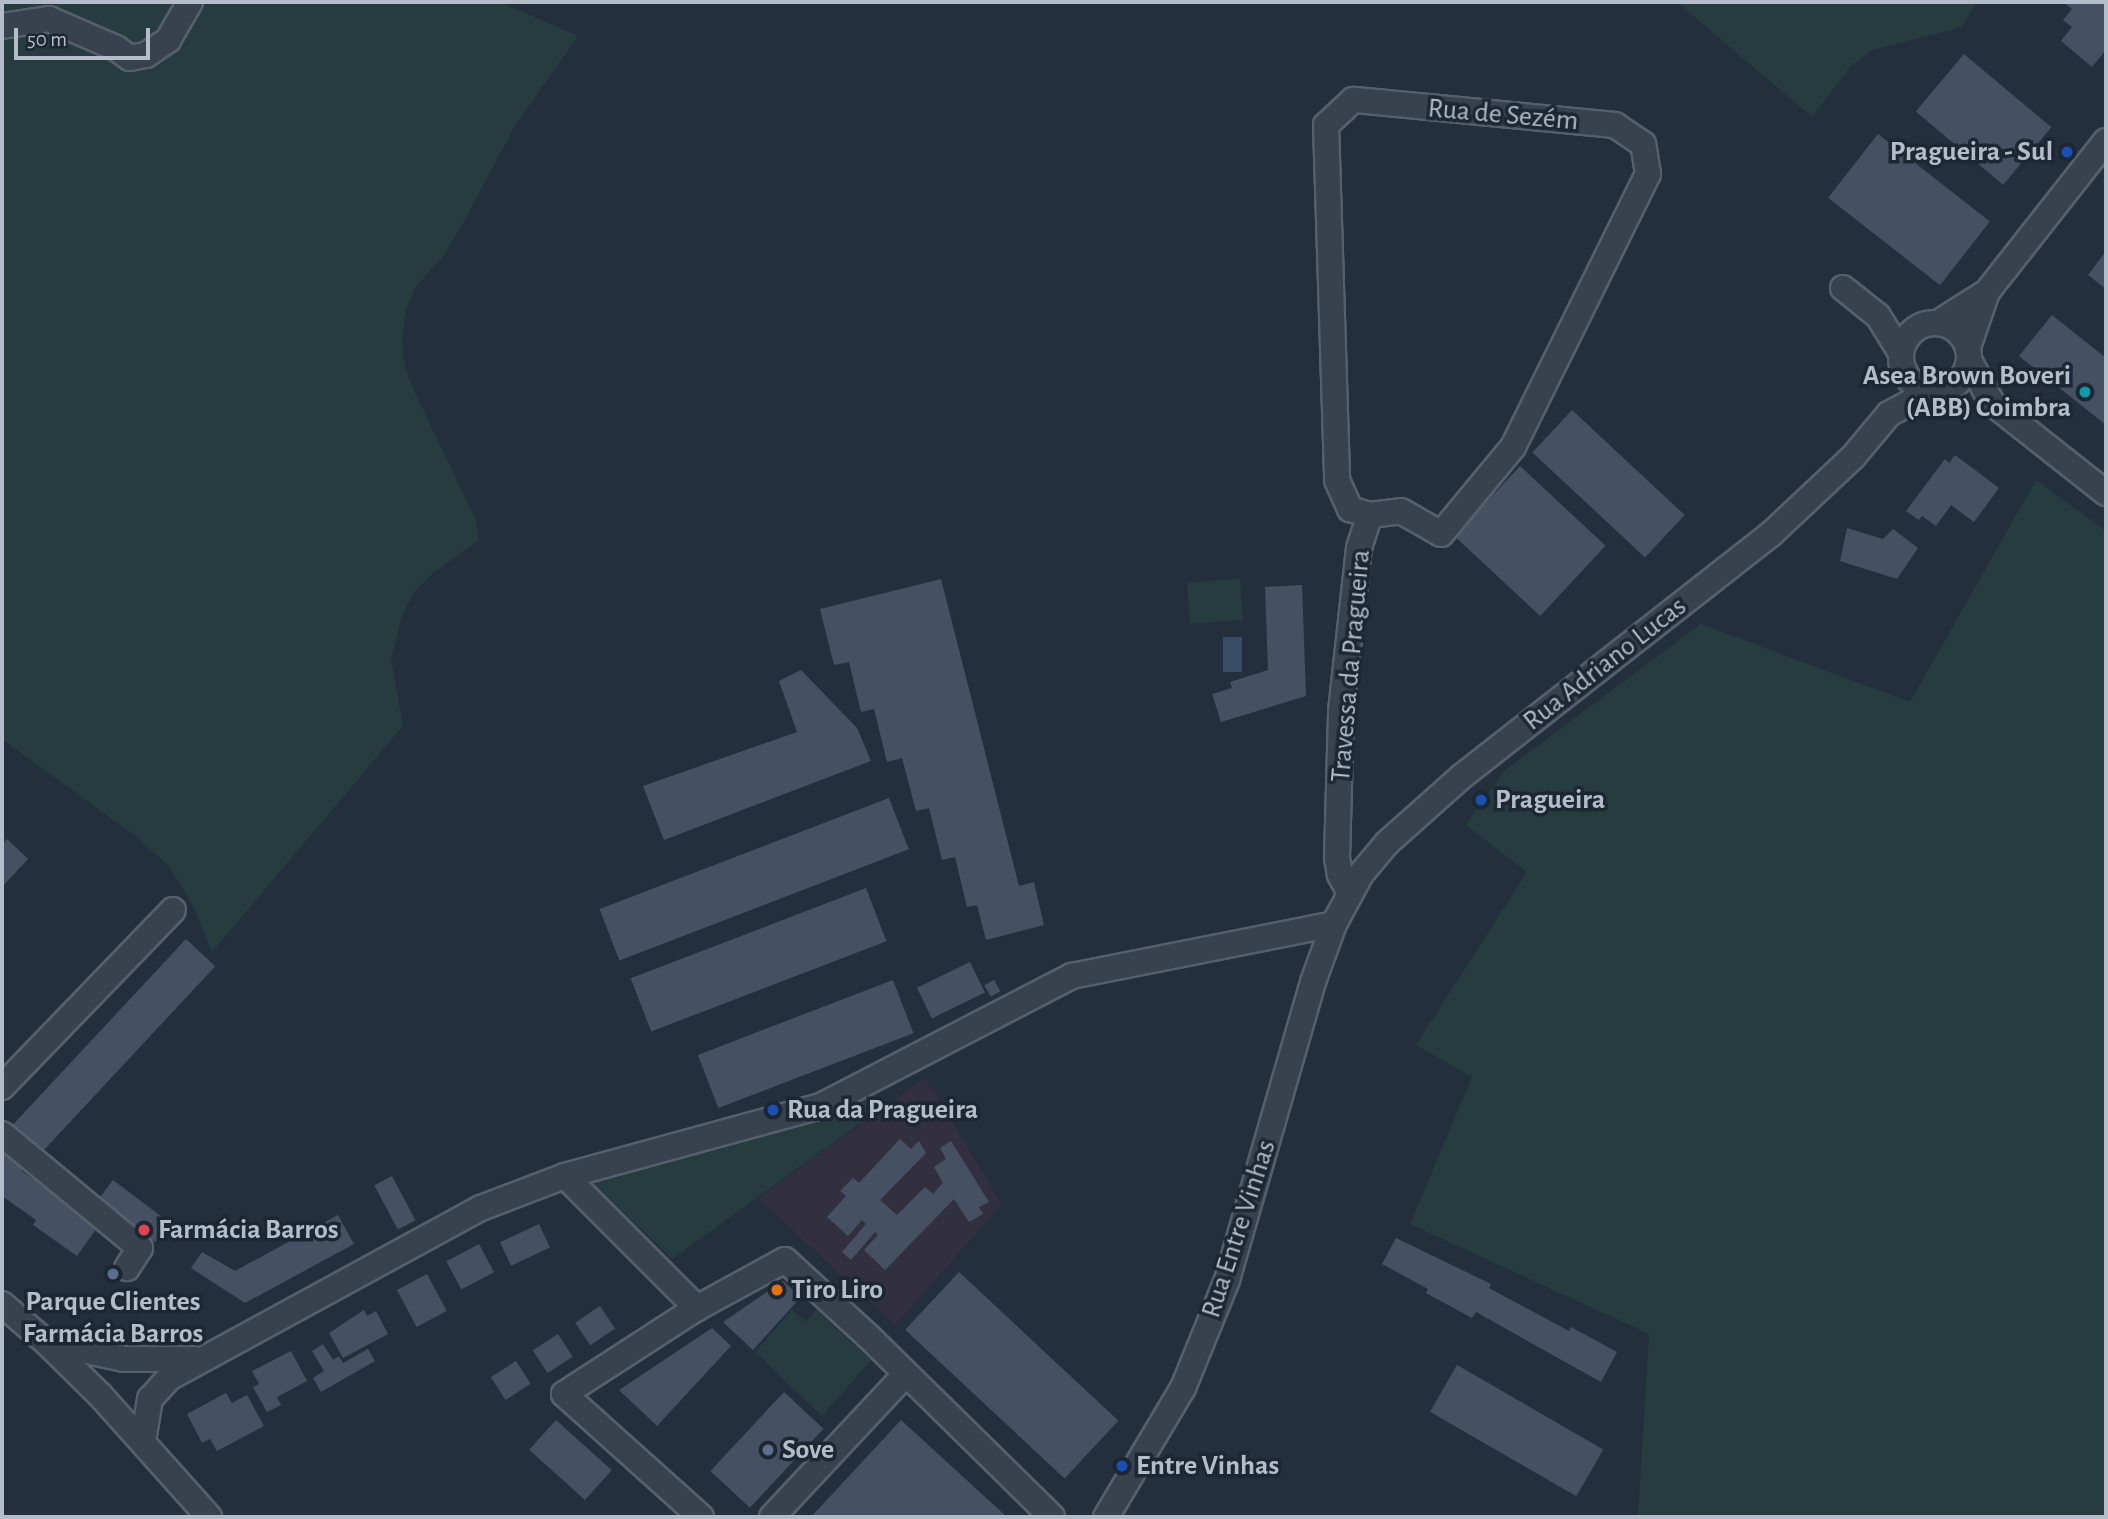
<!DOCTYPE html>
<html>
<head>
<meta charset="utf-8">
<style>
  body { margin:0 }
  #map { position:relative; width:2108px; height:1519px; overflow:hidden; background:#242f3e; font-family:"Alegreya Sans",sans-serif }
  div>[style] { position:absolute }
  .medical>* { inset:0; background:#32303f }
  .green>* { inset:0; background:#263c3f; transform-origin:0 0 }
  .water>* { inset:0; background:#394c67; transform-origin:0 0 }
  .building>* { inset:0; background:#455162; transform-origin:0 0 }
  .roads { filter:drop-shadow(2px 0 #565f6c) drop-shadow(-2px 0 #565f6c) drop-shadow(0 2px #565f6c) drop-shadow(0 -2px #565f6c) }
  .minor>* { height:24px; margin:-12px; padding:0 12px; transform-origin:12px; border-radius:12px; background:#38414e }
  .minor>.ring { margin:-12px; padding:0; box-sizing:content-box; background:none; border:24px solid #38414e; border-radius:50% }
  .dots>* { width:19px; height:19px; translate:-50% -50%; box-sizing:border-box; border:4px solid #1d2633; border-radius:50% }
  span { translate:-50% -50%; white-space:nowrap; text-align:center; line-height:1.15; -webkit-text-stroke:7px #1d2633; paint-order:stroke }
  .street-label { font-size:28px; color:#b4bcc9 }
  .poi-label { font-size:28px; color:#b4bcc9; font-weight:700 }
  .right { translate:-100% -50%; text-align:right }
  .left { translate:0 -50%; text-align:left }
  .frame { position:absolute; inset:0; border:4px solid #b4bcc9; pointer-events:none }
  .scale { position:absolute; left:14px; top:28px; width:136px; height:32px; box-sizing:border-box; border:4px solid #b4bcc9; border-top:0; padding-left:9px; font-size:21px; line-height:24px; white-space:nowrap; color:#b4bcc9; -webkit-text-stroke:5px #1d2633; paint-order:stroke }
</style>
</head>
<body>
<div id="map">
  <div class="medical">
    <i style="clip-path:polygon(925px 1078px,1002px 1204px,895px 1325px,758px 1198px)"></i>
  </div>
  <div class="green">
    <i style="clip-path:polygon(2px 2px,500px 2px,578px 36px,515px 126px,463px 223px,444px 255px,415px 288px,406px 310px,402px 337px,404px 362px,410px 382px,476px 520px,479px 540px,433px 573px,414px 592px,402px 616px,391px 658px,403px 726px,212px 952px,192px 904px,168px 865px,134px 835px,2px 739px)"></i>
    <i style="clip-path:polygon(1677px 2px,1977px 2px,1962px 27px,1872px 50px,1851px 66px,1812px 117px)"></i>
    <i style="clip-path:polygon(2036px 480px,2106px 531px,2106px 1517px,1638px 1517px,1649px 1334px,1410px 1224px,1472px 1077px,1416px 1045px,1527px 872px,1466px 825px,1504px 771px,1701px 624px,1910px 702px)"></i>
    <i style="left:1240px;top:579px;width:41px;height:53px;rotate:86deg"></i>
    <i style="clip-path:polygon(875px 1093px,884px 1106px,672px 1259px,593px 1183px,802px 1120px)"></i>
    <i style="clip-path:polygon(792px 1310px,806px 1322px,816px 1310px,871px 1360px,822px 1416px,755px 1352px)"></i>
  </div>
  <div class="water">
    <i style="left:1223px;top:637px;width:19px;height:35px"></i>
  </div>
  <div class="building">
    <i style="clip-path:polygon(2063px 2px,2106px 2px,2106px 50px,2092px 67px,2061px 41px,2072px 27px,2063px 20px,2072px 9px)"></i>
    <i style="left:1964px;top:54px;width:114px;height:75px;rotate:40deg"></i>
    <i style="left:1878px;top:134px;width:142px;height:81px;rotate:38deg"></i>
    <i style="clip-path:polygon(2106px 251px,2106px 289px,2088px 275px)"></i>
    <i style="clip-path:polygon(2052px 315px,2106px 358px,2106px 425px,2019px 356px)"></i>
    <i style="left:1572px;top:410px;width:154px;height:58px;rotate:43deg"></i>
    <i style="clip-path:polygon(1955px 455px,1999px 488px,1974px 522px,1951px 505px,1936px 526px,1922px 516px,1919px 520px,1906px 511px,1945px 459px,1949px 463px)"></i>
    <i style="left:1520px;top:466px;width:117px;height:96px;rotate:43deg"></i>
    <i style="clip-path:polygon(1847px 528px,1883px 539px,1893px 529px,1918px 548px,1897px 579px,1840px 561px)"></i>
    <i style="clip-path:polygon(941px 579px,1019px 886px,1034px 882px,1044px 925px,986px 940px,977px 905px,967px 907px,955px 857px,942px 860px,929px 808px,916px 811px,902px 758px,887px 762px,874px 709px,861px 712px,849px 662px,834px 665px,820px 609px)"></i>
    <i style="clip-path:polygon(1302px 585px,1306px 696px,1221px 722px,1212px 694px,1232px 688px,1230px 682px,1268px 670px,1265px 587px)"></i>
    <i style="clip-path:polygon(801px 670px,857px 728px,871px 761px,664px 840px,643px 786px,797px 732px,779px 681px)"></i>
    <i style="left:889px;top:798px;width:55px;height:310px;rotate:69deg"></i>
    <i style="clip-path:polygon(7px 839px,28px 859px,2px 887px,2px 845px)"></i>
    <i style="left:866px;top:888px;width:57px;height:252px;rotate:69deg"></i>
    <i style="left:186px;top:939px;width:40px;height:259px;rotate:43deg"></i>
    <i style="left:970px;top:962px;width:34px;height:59px;rotate:64deg"></i>
    <i style="left:893px;top:980px;width:57px;height:209px;rotate:69deg"></i>
    <i style="left:994px;top:980px;width:13px;height:11px;rotate:61deg"></i>
    <i style="clip-path:polygon(900px 1139px,911px 1149px,919px 1141px,926px 1153px,880px 1200px,897px 1215px,925px 1187px,933px 1194px,943px 1183px,934px 1167px,946px 1159px,940px 1148px,951px 1141px,989px 1202px,979px 1207px,983px 1214px,969px 1222px,954px 1199px,885px 1270px,864px 1250px,878px 1235px,875px 1232px,851px 1260px,842px 1252px,866px 1224px,862px 1220px,848px 1236px,827px 1217px,846px 1196px,840px 1191px,853px 1178px,859px 1183px)"></i>
    <i style="clip-path:polygon(2px 1142px,29px 1161px,22px 1171px,99px 1225px,77px 1256px,33px 1225px,36px 1220px,2px 1196px)"></i>
    <i style="left:392px;top:1176px;width:50px;height:20px;rotate:62deg"></i>
    <i style="left:113px;top:1180px;width:71px;height:24px;rotate:37deg"></i>
    <i style="clip-path:polygon(338px 1215px,354px 1244px,245px 1303px,191px 1268px,202px 1252px,235px 1271px)"></i>
    <i style="left:539px;top:1224px;width:26px;height:43px;rotate:65deg"></i>
    <i style="clip-path:polygon(1396px 1238px,1491px 1284px,1489px 1288px,1569px 1331px,1571px 1327px,1617px 1352px,1601px 1382px,1476px 1312px,1472px 1318px,1426px 1293px,1428px 1289px,1382px 1264px)"></i>
    <i style="left:479px;top:1244px;width:32px;height:37px;rotate:62deg"></i>
    <i style="left:959px;top:1272px;width:218px;height:79px;rotate:43deg"></i>
    <i style="left:427px;top:1274px;width:42px;height:34px;rotate:62deg"></i>
    <i style="clip-path:polygon(783px 1281px,801px 1297px,753px 1350px,723px 1322px)"></i>
    <i style="left:600px;top:1306px;width:27px;height:30px;rotate:56deg"></i>
    <i style="clip-path:polygon(364px 1310px,367px 1316px,376px 1311px,388px 1334px,343px 1358px,329px 1333px)"></i>
    <i style="clip-path:polygon(712px 1328px,731px 1346px,657px 1426px,619px 1390px)"></i>
    <i style="left:558px;top:1334px;width:27px;height:30px;rotate:57deg"></i>
    <i style="clip-path:polygon(323px 1344px,333px 1360px,339px 1356px,343px 1363px,368px 1349px,375px 1361px,321px 1392px,313px 1378px,324px 1371px,312px 1351px)"></i>
    <i style="clip-path:polygon(291px 1351px,307px 1381px,277px 1397px,281px 1405px,267px 1412px,253px 1387px,259px 1384px,252px 1371px)"></i>
    <i style="left:516px;top:1361px;width:27px;height:30px;rotate:57deg"></i>
    <i style="left:1457px;top:1365px;width:169px;height:54px;rotate:30deg"></i>
    <i style="left:784px;top:1392px;width:54px;height:108px;rotate:43deg"></i>
    <i style="clip-path:polygon(226px 1393px,232px 1403px,247px 1395px,264px 1426px,217px 1451px,210px 1439px,202px 1443px,187px 1414px)"></i>
    <i style="left:556px;top:1420px;width:75px;height:40px;rotate:42deg"></i>
    <i style="clip-path:polygon(901px 1420px,1007px 1517px,811px 1517px)"></i>
  </div>
  <div class="roads">
    <div class="minor">
      <i style="left:2px;top:26px;width:48px;rotate:-8.5deg"></i>
      <i style="left:49px;top:19px;width:73px;rotate:23.4deg"></i>
      <i style="left:116px;top:48px;width:17px;rotate:36deg"></i>
      <i style="left:130px;top:58px;width:16px;rotate:-11deg"></i>
      <i style="left:146px;top:55px;width:27px;rotate:-34deg"></i>
      <i style="left:168px;top:40px;width:44px;rotate:-59.9deg"></i>
      <i style="left:1843px;top:288px;width:45px;rotate:38.7deg"></i>
      <i style="left:1878px;top:316px;width:44px;rotate:58.1deg"></i>
      <i class="ring" style="left:1901px;top:323px;width:44px;height:44px"></i>
      <i style="left:1938px;top:323px;width:58px;rotate:-32.3deg"></i>
      <i style="left:1968px;top:347px;width:58px;rotate:-70.9deg"></i>
      <i style="left:1987px;top:292px;width:192px;rotate:-51.8deg"></i>
      <i style="left:1969px;top:360px;width:49px;rotate:61.9deg"></i>
      <i style="left:1992px;top:403px;width:145px;rotate:38.3deg"></i>
      <i style="left:1350px;top:893px;width:21px;rotate:-119deg"></i>
      <i style="left:1340px;top:875px;width:17px;rotate:-100deg"></i>
      <i style="left:1337px;top:858px;width:147px;rotate:-88.4deg"></i>
      <i style="left:1341px;top:711px;width:164px;rotate:-83.7deg"></i>
      <i style="left:1359px;top:548px;width:35px;rotate:-72deg"></i>
      <i style="left:1370px;top:515px;width:31px;rotate:-7deg"></i>
      <i style="left:1401px;top:511px;width:46px;rotate:29.9deg"></i>
      <i style="left:1441px;top:534px;width:113px;rotate:-50.4deg"></i>
      <i style="left:1513px;top:447px;width:305px;rotate:-63.7deg"></i>
      <i style="left:1648px;top:174px;width:30px;rotate:-99deg"></i>
      <i style="left:1643px;top:144px;width:34px;rotate:-146deg"></i>
      <i style="left:1615px;top:125px;width:263px;rotate:-174.5deg"></i>
      <i style="left:1353px;top:100px;width:37px;rotate:137deg"></i>
      <i style="left:1326px;top:125px;width:355px;rotate:88.2deg"></i>
      <i style="left:1337px;top:480px;width:32px;rotate:66deg"></i>
      <i style="left:1350px;top:509px;width:21px;rotate:17deg"></i>
      <i style="left:2px;top:1087px;width:246px;rotate:-46deg"></i>
      <i style="left:2px;top:1134px;width:179px;rotate:39.6deg"></i>
      <i style="left:140px;top:1248px;width:24px;rotate:123deg"></i>
      <i style="left:565px;top:1176px;width:187px;rotate:45deg"></i>
      <i style="left:2px;top:1304px;width:60px;rotate:40.9deg"></i>
      <i style="left:47px;top:1343px;width:74px;rotate:44.5deg"></i>
      <i style="left:100px;top:1395px;width:164px;rotate:48.2deg"></i>
      <i style="left:48px;top:1343px;width:78px;rotate:11.9deg"></i>
      <i style="left:124px;top:1359px;width:71px"></i>
      <i style="left:143px;top:1441px;width:43px;rotate:-80.5deg"></i>
      <i style="left:150px;top:1399px;width:28px;rotate:-48deg"></i>
      <i style="left:169px;top:1378px;width:355px;rotate:-28.6deg"></i>
      <i style="left:481px;top:1208px;width:90px;rotate:-20.9deg"></i>
      <i style="left:565px;top:1176px;width:265px;rotate:-15.3deg"></i>
      <i style="left:821px;top:1106px;width:283px;rotate:-27.4deg"></i>
      <i style="left:1072px;top:976px;width:267px;rotate:-11.2deg"></i>
      <i style="left:701px;top:1517px;width:184px;rotate:-138.1deg"></i>
      <i style="left:564px;top:1394px;width:158px;rotate:-32.9deg"></i>
      <i style="left:697px;top:1308px;width:100px;rotate:-28.6deg"></i>
      <i style="left:785px;top:1260px;width:113px;rotate:42.5deg"></i>
      <i style="left:868px;top:1336px;width:258px;rotate:44.5deg"></i>
      <i style="left:772px;top:1517px;width:195px;rotate:-46.9deg"></i>
      <i style="left:1106px;top:1517px;width:150px;rotate:-59.2deg"></i>
      <i style="left:1183px;top:1388px;width:117px;rotate:-67.8deg"></i>
      <i style="left:1227px;top:1280px;width:310px;rotate:-73.9deg"></i>
      <i style="left:1313px;top:982px;width:62px;rotate:-70.1deg"></i>
      <i style="left:1334px;top:924px;width:57px;rotate:-61.6deg"></i>
      <i style="left:1361px;top:874px;width:40px;rotate:-50deg"></i>
      <i style="left:1387px;top:843px;width:99px;rotate:-41.7deg"></i>
      <i style="left:1461px;top:777px;width:394px;rotate:-38.1deg"></i>
      <i style="left:1771px;top:534px;width:112px;rotate:-43.2deg"></i>
      <i style="left:1853px;top:457px;width:56px;rotate:-50.1deg"></i>
      <i style="left:1889px;top:414px;width:48px;rotate:-28.7deg"></i>
    </div>
  </div>
  <div class="dots">
    <i style="left:2067px;top:152px;background:#1a4fb4"></i>
    <i style="left:2085px;top:392px;background:#0f9aa8"></i>
    <i style="left:1481px;top:800px;background:#1a4fb4"></i>
    <i style="left:773px;top:1110px;background:#1a4fb4"></i>
    <i style="left:144px;top:1230px;background:#e0444e"></i>
    <i style="left:113px;top:1274px;background:#5c6f8a"></i>
    <i style="left:777px;top:1290px;background:#e8710a"></i>
    <i style="left:768px;top:1450px;background:#5c6f8a"></i>
    <i style="left:1122px;top:1466px;background:#1a4fb4"></i>
  </div>
  <div class="street-label">
    <span style="left:1503px;top:115px;rotate:5deg">Rua de Sezém</span>
    <span style="left:1605px;top:664px;rotate:-38deg">Rua Adriano Lucas</span>
    <span style="left:1351px;top:666px;rotate:-85deg">Travessa da Pragueira</span>
    <span style="left:1239px;top:1229px;rotate:-72deg">Rua Entre Vinhas</span>
  </div>
  <div class="poi-label">
    <span class="right" style="left:2053px;top:152px">Pragueira - Sul</span>
    <span class="right" style="left:2071px;top:392px">Asea Brown Boveri<br>(ABB) Coimbra</span>
    <span class="left" style="left:1495px;top:800px">Pragueira</span>
    <span class="left" style="left:787px;top:1110px">Rua da Pragueira</span>
    <span class="left" style="left:158px;top:1230px">Farmácia Barros</span>
    <span class="left" style="left:791px;top:1290px">Tiro Liro</span>
    <span style="left:113px;top:1318px">Parque Clientes<br>Farmácia Barros</span>
    <span class="left" style="left:782px;top:1450px">Sove</span>
    <span class="left" style="left:1136px;top:1466px">Entre Vinhas</span>
  </div>
  <div class="frame"></div>
  <div class="scale">50 m</div>
</div>
</body>
</html>
